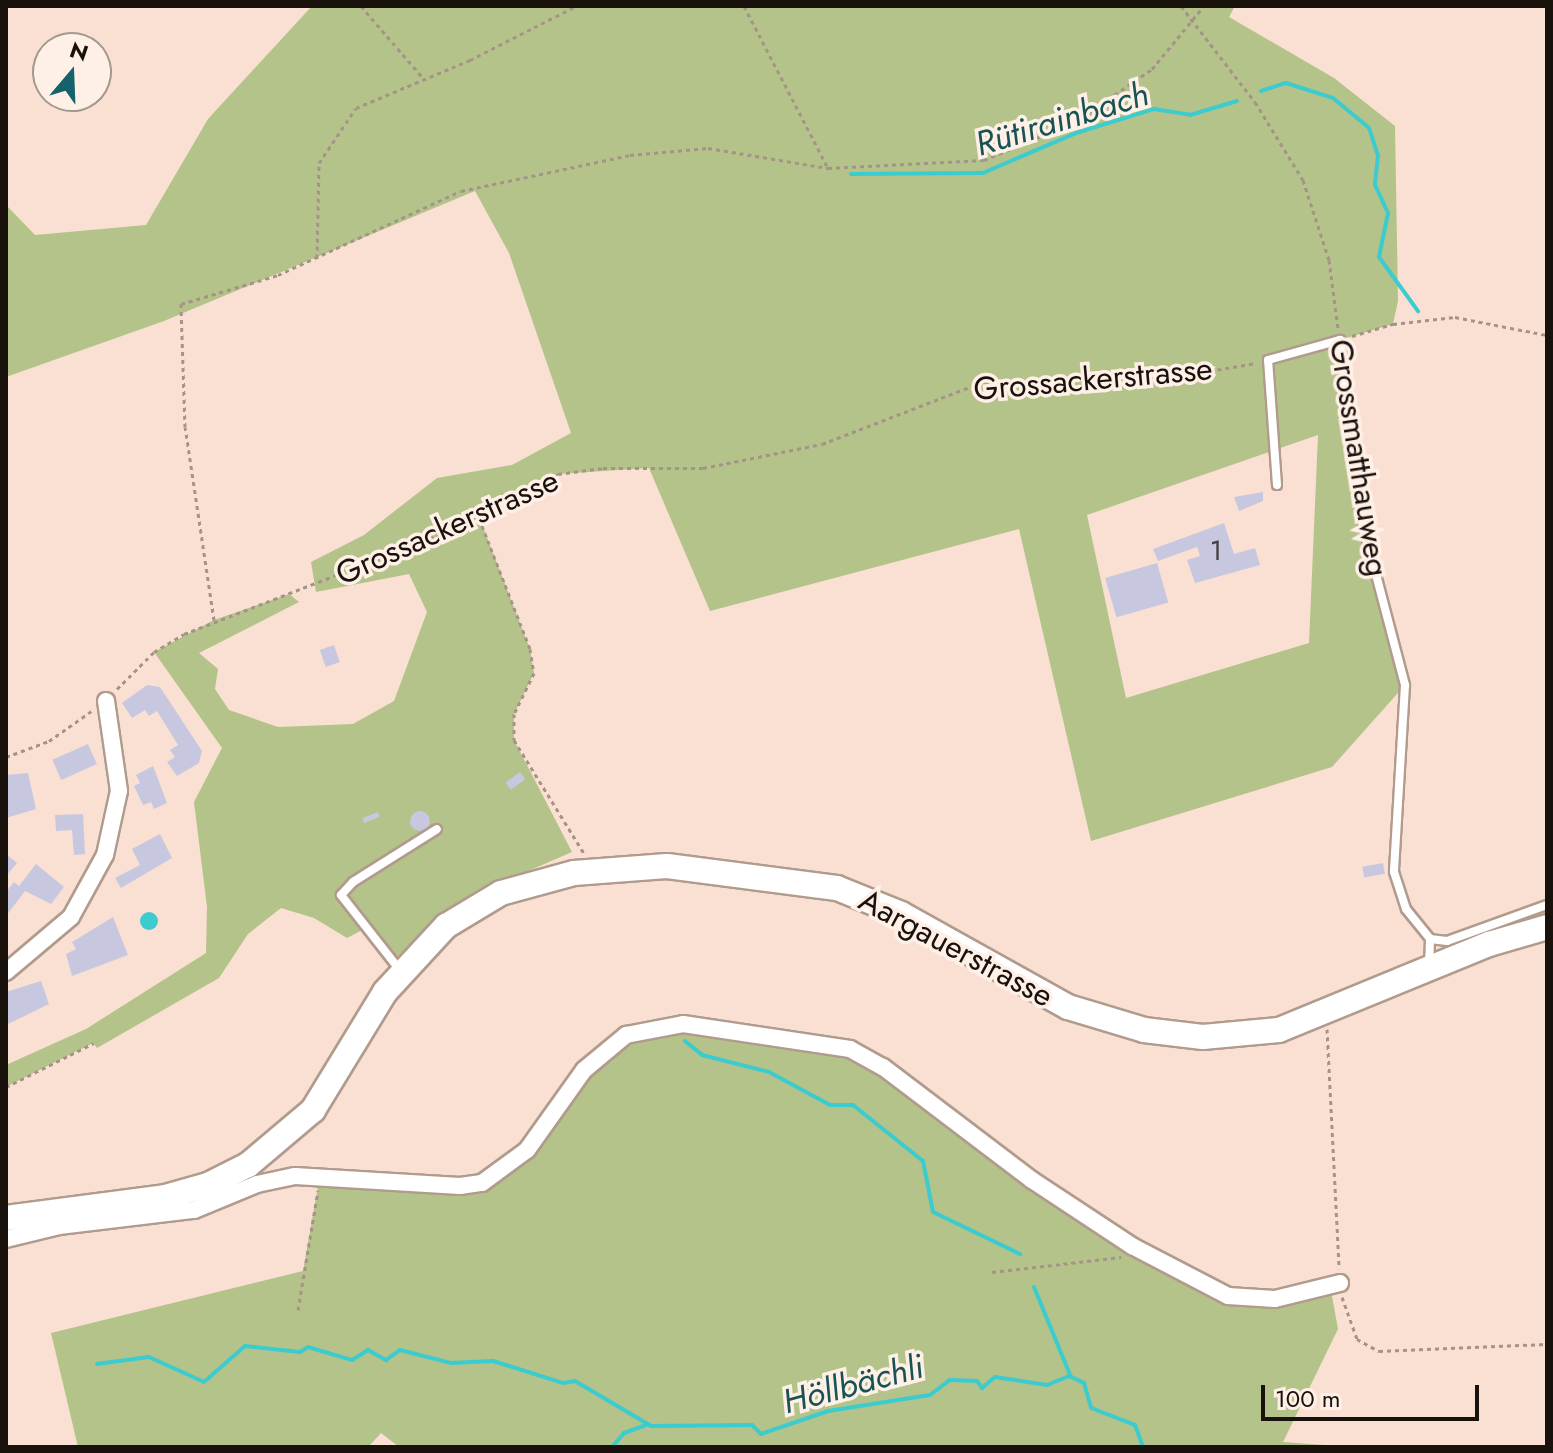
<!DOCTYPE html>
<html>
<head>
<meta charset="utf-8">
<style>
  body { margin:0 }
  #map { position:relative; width:1553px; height:1453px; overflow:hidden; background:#f9e0d2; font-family:Jost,sans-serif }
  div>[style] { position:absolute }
  .green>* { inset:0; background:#b4c389 }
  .water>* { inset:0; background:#3ccbce }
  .round { border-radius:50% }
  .stream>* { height:4px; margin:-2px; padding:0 2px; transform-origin:2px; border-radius:2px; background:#3ccbce }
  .building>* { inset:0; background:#c7c8e0; transform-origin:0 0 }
  .path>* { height:3px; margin-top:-1.5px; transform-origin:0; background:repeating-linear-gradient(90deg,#a69388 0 4px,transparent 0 8px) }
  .roads { filter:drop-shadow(2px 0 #b19b8d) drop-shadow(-2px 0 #b19b8d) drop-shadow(0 2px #b19b8d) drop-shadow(0 -2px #b19b8d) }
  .lane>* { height:8px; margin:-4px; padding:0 4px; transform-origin:4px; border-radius:4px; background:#fff }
  .street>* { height:16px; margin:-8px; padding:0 8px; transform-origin:8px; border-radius:8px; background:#fff }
  .secondary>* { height:24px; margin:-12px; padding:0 12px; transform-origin:12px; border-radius:12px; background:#fff }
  span { translate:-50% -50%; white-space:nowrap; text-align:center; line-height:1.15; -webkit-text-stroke:7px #fff0e7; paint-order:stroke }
  .number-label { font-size:28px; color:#443f41 }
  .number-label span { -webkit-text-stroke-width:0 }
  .street-label { font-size:32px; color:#19110c }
  .water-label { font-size:34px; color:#185354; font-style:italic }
  .frame { position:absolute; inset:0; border:8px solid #19110c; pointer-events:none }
  .north { position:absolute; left:32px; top:32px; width:80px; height:80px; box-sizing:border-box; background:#fff0e7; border:2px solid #a3978f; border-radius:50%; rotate:19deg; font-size:22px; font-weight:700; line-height:32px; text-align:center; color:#19110c }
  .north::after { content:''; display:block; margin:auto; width:28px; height:36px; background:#14626b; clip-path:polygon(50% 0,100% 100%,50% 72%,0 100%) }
  .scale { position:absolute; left:1261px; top:1385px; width:218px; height:36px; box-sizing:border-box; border:4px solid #19110c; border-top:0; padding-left:10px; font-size:24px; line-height:28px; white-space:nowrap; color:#19110c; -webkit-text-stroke:6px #fff0e7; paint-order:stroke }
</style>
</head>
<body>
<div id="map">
  <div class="green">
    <i style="clip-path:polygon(evenodd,312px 6px,1235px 6px,1229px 17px,1334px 78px,1395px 126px,1398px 301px,1393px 324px,1340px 340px,1362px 520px,1405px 685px,1332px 767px,1091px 841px,1019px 529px,710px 611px,649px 468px,558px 474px,480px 519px,530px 649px,534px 673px,514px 714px,514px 740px,572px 852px,468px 897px,434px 920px,397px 957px,366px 928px,347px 938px,314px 918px,281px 908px,248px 934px,219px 978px,97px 1048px,93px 1043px,6px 1087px,6px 1065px,86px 1029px,206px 953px,207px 907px,194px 802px,222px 748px,154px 652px,214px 620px,289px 594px,299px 602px,199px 653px,218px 669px,215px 689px,229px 710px,278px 727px,353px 724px,394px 701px,427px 612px,409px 574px,316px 592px,311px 562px,364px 535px,437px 478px,512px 465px,571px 433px,509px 253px,475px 191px,164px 321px,6px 377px,6px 205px,35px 235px,146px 225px,208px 119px,312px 6px,1318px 435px,1309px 643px,1126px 698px,1087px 515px,1318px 435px)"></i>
    <i style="clip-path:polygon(683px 1024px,850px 1049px,1032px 1180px,1228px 1296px,1275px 1299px,1340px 1283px,1332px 1296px,1338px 1329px,1283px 1442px,1352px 1447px,399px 1447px,381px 1433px,368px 1447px,78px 1447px,51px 1333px,303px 1271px,320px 1175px,460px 1186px,503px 1172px,584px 1070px,626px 1035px)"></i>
  </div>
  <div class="water">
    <i class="round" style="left:140px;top:912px;width:18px;height:18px"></i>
  </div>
  <div class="stream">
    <i style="left:1261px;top:91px;width:26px;rotate:-18deg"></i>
    <i style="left:1286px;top:83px;width:49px;rotate:17.7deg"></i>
    <i style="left:1333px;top:98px;width:47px;rotate:39.8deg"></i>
    <i style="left:1369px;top:128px;width:28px;rotate:72deg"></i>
    <i style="left:1378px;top:155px;width:30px;rotate:96deg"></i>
    <i style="left:1375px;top:185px;width:31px;rotate:65deg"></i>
    <i style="left:1388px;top:213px;width:45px;rotate:101.6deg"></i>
    <i style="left:1379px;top:257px;width:67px;rotate:54.2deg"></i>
    <i style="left:851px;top:174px;width:132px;rotate:-0.4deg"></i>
    <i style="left:983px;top:173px;width:101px;rotate:-23.3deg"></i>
    <i style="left:1076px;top:133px;width:82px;rotate:-17.1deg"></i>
    <i style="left:1154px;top:109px;width:36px;rotate:9deg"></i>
    <i style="left:1190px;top:115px;width:49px;rotate:-16.6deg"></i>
    <i style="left:685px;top:1041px;width:22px;rotate:39deg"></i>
    <i style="left:702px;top:1055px;width:69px;rotate:14.2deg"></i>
    <i style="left:769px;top:1072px;width:69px;rotate:28.4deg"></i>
    <i style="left:830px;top:1105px;width:23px"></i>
    <i style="left:853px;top:1105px;width:90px;rotate:38.7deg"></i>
    <i style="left:923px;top:1161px;width:52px;rotate:78.9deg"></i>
    <i style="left:933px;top:1212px;width:97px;rotate:25.8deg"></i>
    <i style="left:1034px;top:1287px;width:97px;rotate:67.7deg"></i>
    <i style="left:97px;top:1364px;width:52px;rotate:-7.7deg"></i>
    <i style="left:149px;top:1357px;width:60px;rotate:24.4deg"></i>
    <i style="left:204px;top:1382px;width:55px;rotate:-41.3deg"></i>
    <i style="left:245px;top:1346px;width:55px;rotate:6.2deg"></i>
    <i style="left:300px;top:1352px;width:9px;rotate:-32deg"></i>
    <i style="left:308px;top:1347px;width:46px;rotate:16.5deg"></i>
    <i style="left:352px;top:1360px;width:19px;rotate:-32deg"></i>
    <i style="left:368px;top:1350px;width:21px;rotate:29deg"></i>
    <i style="left:386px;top:1360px;width:17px;rotate:-36deg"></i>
    <i style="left:400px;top:1350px;width:53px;rotate:14.3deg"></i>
    <i style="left:451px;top:1363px;width:42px;rotate:-2.7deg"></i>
    <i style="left:493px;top:1361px;width:73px;rotate:17.4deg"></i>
    <i style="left:563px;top:1383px;width:12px;rotate:-9deg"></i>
    <i style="left:575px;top:1381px;width:88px;rotate:30.6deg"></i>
    <i style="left:651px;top:1426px;width:101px;rotate:-0.6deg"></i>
    <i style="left:752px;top:1425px;width:13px;rotate:45deg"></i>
    <i style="left:761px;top:1434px;width:71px;rotate:-18.9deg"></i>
    <i style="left:828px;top:1411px;width:103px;rotate:-8.9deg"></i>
    <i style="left:930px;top:1395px;width:25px;rotate:-37deg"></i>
    <i style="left:950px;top:1380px;width:27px;rotate:2deg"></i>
    <i style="left:977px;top:1381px;width:9px;rotate:54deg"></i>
    <i style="left:982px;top:1388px;width:17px;rotate:-40deg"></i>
    <i style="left:995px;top:1377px;width:53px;rotate:8.7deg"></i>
    <i style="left:1047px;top:1385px;width:24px;rotate:-22deg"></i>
    <i style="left:1069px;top:1376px;width:17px;rotate:25deg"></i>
    <i style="left:1084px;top:1383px;width:26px;rotate:74deg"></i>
    <i style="left:1091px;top:1408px;width:47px;rotate:21.1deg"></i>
    <i style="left:1135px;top:1425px;width:23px;rotate:70deg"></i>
    <i style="left:612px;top:1447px;width:18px;rotate:-49deg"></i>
    <i style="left:624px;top:1433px;width:23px;rotate:-20deg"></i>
  </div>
  <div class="building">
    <i style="clip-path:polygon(1263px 492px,1263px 501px,1239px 511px,1234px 497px)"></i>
    <i style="clip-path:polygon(1224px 523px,1234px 554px,1255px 548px,1260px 565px,1195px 583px,1187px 560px,1200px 556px,1197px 547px,1158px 561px,1153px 549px)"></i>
    <i style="left:1157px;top:563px;width:41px;height:54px;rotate:74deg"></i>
    <i style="left:334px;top:645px;width:18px;height:15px;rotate:71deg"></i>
    <i style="clip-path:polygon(147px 685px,160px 687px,202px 751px,199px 763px,177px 776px,167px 762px,175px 757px,170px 750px,178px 745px,157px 711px,149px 716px,145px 710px,132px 718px,122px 703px)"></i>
    <i style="left:88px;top:744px;width:22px;height:39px;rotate:66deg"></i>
    <i style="clip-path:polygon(153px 766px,167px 803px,154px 809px,151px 802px,143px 805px,134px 786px,140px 783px,136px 775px)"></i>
    <i style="left:520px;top:772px;width:9px;height:18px;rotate:54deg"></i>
    <i style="clip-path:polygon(28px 773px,36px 809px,6px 818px,6px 775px)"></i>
    <i class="round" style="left:410px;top:811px;width:20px;height:20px"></i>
    <i style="left:378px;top:812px;width:5px;height:17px;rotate:68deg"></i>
    <i style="clip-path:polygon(83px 814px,85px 854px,74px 855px,72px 830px,56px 831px,55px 815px)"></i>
    <i style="clip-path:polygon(160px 834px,172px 858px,121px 888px,115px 878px,140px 865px,132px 849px)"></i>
    <i style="clip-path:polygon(6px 854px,17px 863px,6px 876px)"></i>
    <i style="left:1383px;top:863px;width:11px;height:21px;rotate:80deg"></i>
    <i style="clip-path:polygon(36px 864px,64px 887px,51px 904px,25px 891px,6px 916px,6px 892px,14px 882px,19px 886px)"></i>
    <i style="clip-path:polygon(113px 917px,128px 955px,72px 976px,66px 954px,76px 949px,72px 942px)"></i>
    <i style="clip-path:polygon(41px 981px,49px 1004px,6px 1025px,6px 992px)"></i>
  </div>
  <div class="path">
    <i style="left:361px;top:6px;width:96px;rotate:49.2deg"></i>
    <i style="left:744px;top:6px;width:182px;rotate:62.6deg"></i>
    <i style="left:1181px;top:6px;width:121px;rotate:52.4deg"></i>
    <i style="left:1255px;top:102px;width:92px;rotate:58.4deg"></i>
    <i style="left:1303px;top:180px;width:84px;rotate:72deg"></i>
    <i style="left:1329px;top:260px;width:69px;rotate:82.5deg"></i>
    <i style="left:317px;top:258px;width:95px;rotate:-88.8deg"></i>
    <i style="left:319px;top:163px;width:66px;rotate:-56.1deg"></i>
    <i style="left:356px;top:108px;width:124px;rotate:-22.8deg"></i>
    <i style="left:470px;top:60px;width:119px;rotate:-27deg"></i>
    <i style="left:1352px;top:336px;width:43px;rotate:-16.3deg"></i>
    <i style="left:1393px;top:324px;width:62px;rotate:-6.4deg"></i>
    <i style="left:1455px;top:317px;width:94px;rotate:11.1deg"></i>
    <i style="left:479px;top:518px;width:141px;rotate:68.7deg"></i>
    <i style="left:530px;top:649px;width:24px;rotate:81deg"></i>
    <i style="left:534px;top:673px;width:46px;rotate:116deg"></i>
    <i style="left:514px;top:714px;width:26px;rotate:90deg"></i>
    <i style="left:514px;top:740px;width:135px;rotate:58.3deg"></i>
    <i style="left:214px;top:620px;width:195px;rotate:-98.5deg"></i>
    <i style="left:185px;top:427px;width:123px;rotate:-91.9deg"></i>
    <i style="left:181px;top:304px;width:101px;rotate:-16.6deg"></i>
    <i style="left:278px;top:275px;width:201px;rotate:-24.7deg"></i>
    <i style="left:461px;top:191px;width:173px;rotate:-12deg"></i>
    <i style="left:630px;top:155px;width:78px;rotate:-5.1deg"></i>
    <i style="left:708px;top:148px;width:122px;rotate:9.5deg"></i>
    <i style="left:828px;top:168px;width:156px;rotate:-2.9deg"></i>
    <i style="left:984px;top:160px;width:99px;rotate:-22.7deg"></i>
    <i style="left:1075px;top:122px;width:93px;rotate:-34.5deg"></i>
    <i style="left:1152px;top:69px;width:82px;rotate:-50.5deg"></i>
    <i style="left:117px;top:689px;width:52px;rotate:-45deg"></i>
    <i style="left:154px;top:652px;width:35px;rotate:-31deg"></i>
    <i style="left:184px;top:634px;width:285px;rotate:-21.2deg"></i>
    <i style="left:450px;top:531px;width:122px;rotate:-27.8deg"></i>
    <i style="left:558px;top:474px;width:45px;rotate:-7.6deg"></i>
    <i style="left:603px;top:468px;width:100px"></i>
    <i style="left:703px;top:468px;width:121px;rotate:-11.4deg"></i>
    <i style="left:822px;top:444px;width:164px;rotate:-21.1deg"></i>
    <i style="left:975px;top:385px;width:211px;rotate:-2.7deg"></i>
    <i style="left:1186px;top:375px;width:71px;rotate:-9.7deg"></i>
    <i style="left:6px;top:757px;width:46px;rotate:-20.4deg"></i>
    <i style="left:49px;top:741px;width:54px;rotate:-35.2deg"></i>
    <i style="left:1327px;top:1029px;width:240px;rotate:87.1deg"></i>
    <i style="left:6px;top:1087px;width:98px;rotate:-26.6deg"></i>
    <i style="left:992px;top:1272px;width:130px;rotate:-6.6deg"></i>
    <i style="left:1342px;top:1297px;width:45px;rotate:70.3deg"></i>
    <i style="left:1357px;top:1339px;width:25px;rotate:29deg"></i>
    <i style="left:1379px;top:1351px;width:168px;rotate:-2.4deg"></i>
    <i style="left:298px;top:1310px;width:121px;rotate:-80.5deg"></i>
  </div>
  <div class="roads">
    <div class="lane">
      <i style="left:1277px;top:485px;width:125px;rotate:-94.1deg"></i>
      <i style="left:1268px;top:360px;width:75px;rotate:-15.5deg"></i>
      <i style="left:1340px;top:340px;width:182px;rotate:83.1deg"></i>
      <i style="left:1362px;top:521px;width:170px;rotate:75.3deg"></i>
      <i style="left:1405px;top:685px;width:187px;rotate:93.4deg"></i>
      <i style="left:1394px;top:872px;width:39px;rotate:72deg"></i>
      <i style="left:1406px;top:909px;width:38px;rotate:51deg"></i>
      <i style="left:1430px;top:939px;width:25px;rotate:92deg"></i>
      <i style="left:1430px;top:939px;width:17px;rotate:7deg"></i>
      <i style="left:1447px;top:941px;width:106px;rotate:-19.8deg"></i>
      <i style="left:399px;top:969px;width:94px;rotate:-128.1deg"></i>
      <i style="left:341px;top:895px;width:18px;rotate:-47deg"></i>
      <i style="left:353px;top:882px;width:99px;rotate:-32.2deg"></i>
    </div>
    <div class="street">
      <i style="left:6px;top:972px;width:85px;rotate:-40.2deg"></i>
      <i style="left:71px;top:917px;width:71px;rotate:-61.3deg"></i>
      <i style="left:105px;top:855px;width:66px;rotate:-77.7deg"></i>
      <i style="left:119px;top:791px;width:91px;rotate:-98.2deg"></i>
      <i style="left:6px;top:1239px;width:55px;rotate:-13.8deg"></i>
      <i style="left:59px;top:1226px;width:136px;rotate:-6.8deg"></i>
      <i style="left:194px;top:1210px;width:68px;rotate:-22.4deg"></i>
      <i style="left:257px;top:1184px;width:39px;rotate:-12deg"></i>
      <i style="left:295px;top:1176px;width:165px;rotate:3.5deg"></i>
      <i style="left:460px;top:1186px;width:22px;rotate:-8deg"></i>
      <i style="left:482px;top:1183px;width:56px;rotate:-36.3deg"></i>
      <i style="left:527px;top:1150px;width:98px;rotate:-54.5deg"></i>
      <i style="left:584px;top:1070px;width:55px;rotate:-39.8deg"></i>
      <i style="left:626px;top:1035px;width:58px;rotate:-10.9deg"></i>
      <i style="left:683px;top:1024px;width:169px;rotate:8.5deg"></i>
      <i style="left:850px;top:1049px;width:38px;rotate:29deg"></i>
      <i style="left:883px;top:1067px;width:187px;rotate:37.2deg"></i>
      <i style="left:1032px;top:1180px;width:120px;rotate:33.4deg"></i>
      <i style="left:1132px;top:1246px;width:108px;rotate:27.5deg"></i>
      <i style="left:1228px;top:1296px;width:47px;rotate:3.7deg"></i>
      <i style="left:1275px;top:1299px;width:67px;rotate:-13.8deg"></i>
    </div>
    <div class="secondary">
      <i style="left:6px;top:1218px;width:160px;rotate:-7.5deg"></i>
      <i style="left:165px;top:1197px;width:45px;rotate:-15.6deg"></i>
      <i style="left:208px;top:1185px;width:45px;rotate:-26.6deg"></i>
      <i style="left:248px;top:1165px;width:85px;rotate:-40.2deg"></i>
      <i style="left:313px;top:1110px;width:138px;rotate:-58.6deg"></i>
      <i style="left:385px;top:992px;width:90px;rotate:-47.3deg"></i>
      <i style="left:446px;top:926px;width:64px;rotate:-31deg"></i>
      <i style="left:501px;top:893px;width:76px;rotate:-15.3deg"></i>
      <i style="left:574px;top:873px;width:93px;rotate:-4.3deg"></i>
      <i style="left:667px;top:866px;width:171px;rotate:7.4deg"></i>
      <i style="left:837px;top:888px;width:69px;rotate:22.1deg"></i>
      <i style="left:901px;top:914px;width:191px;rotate:29.1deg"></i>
      <i style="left:1068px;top:1007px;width:79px;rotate:16.8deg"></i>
      <i style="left:1144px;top:1030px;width:59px;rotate:6.8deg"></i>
      <i style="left:1203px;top:1037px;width:76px;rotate:-5.3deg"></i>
      <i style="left:1279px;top:1030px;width:227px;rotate:-22.3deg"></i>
      <i style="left:1489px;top:944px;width:60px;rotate:-16.3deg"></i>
    </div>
  </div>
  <div class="number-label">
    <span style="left:1216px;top:551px">1</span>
  </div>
  <div class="street-label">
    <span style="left:1093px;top:379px;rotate:-5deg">Grossackerstrasse</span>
    <span style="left:1359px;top:458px;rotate:81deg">Grossmatthauweg</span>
    <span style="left:447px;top:527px;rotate:-24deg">Grossackerstrasse</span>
    <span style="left:956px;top:948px;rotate:28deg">Aargauerstrasse</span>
  </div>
  <div class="water-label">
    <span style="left:1062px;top:119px;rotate:-17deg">Rütirainbach</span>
    <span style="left:853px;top:1384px;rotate:-15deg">Höllbächli</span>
  </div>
  <div class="frame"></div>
  <div class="north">N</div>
  <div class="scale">100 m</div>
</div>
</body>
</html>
